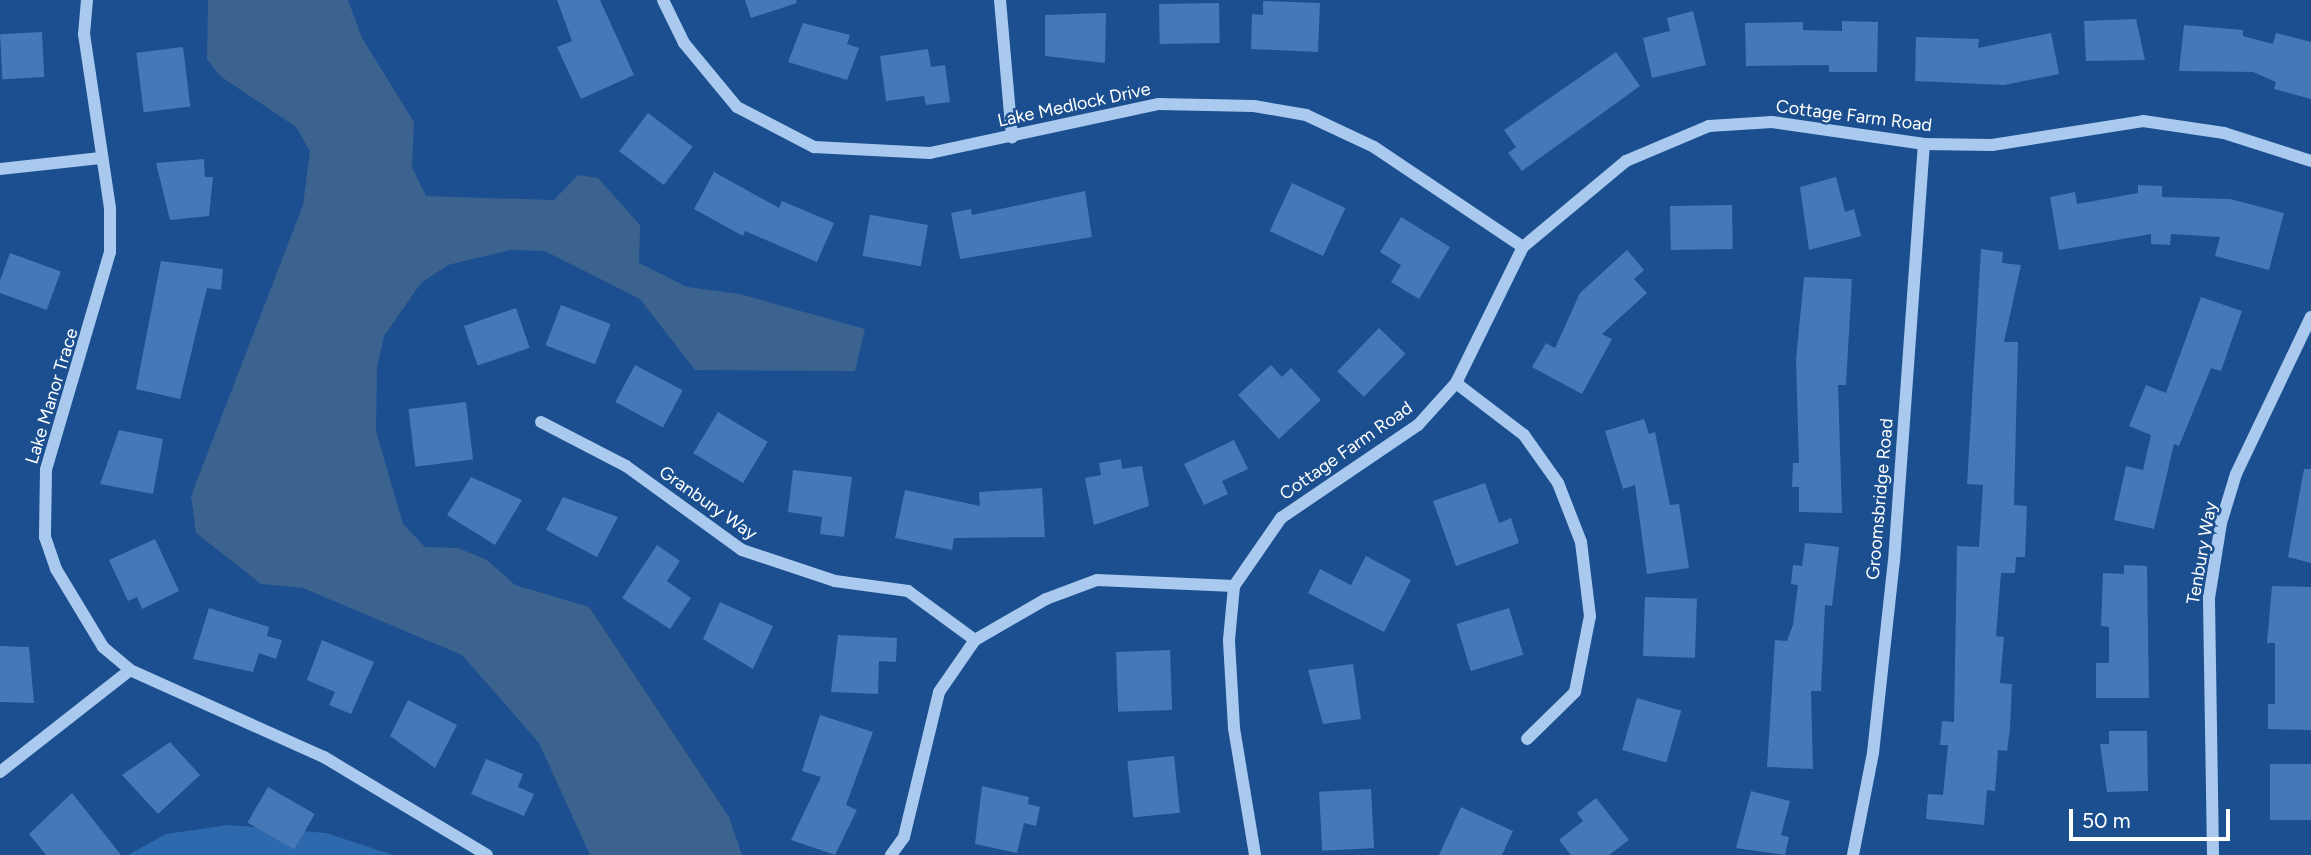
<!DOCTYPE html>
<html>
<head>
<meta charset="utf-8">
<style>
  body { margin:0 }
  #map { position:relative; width:2311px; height:855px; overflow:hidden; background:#1b4f8f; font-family:Figtree,sans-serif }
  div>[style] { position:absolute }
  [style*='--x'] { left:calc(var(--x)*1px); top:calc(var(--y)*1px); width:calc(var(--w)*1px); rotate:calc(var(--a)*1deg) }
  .green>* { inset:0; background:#2e69ad }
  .water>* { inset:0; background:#3c6290 }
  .building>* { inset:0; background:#4478b7; transform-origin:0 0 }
  .minor>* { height:12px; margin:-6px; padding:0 6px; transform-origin:6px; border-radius:6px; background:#a9c9ee }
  span { translate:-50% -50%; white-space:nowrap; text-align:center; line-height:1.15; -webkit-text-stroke:5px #1b4f8f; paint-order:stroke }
  .street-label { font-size:18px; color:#fff }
  .scale { position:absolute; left:2069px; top:809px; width:161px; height:32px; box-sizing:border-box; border:4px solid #fff; border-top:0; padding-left:9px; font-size:21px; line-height:24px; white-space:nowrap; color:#fff; -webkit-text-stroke:5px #1b4f8f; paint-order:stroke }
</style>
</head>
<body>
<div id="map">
  <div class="green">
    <div style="clip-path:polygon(229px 825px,326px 833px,393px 855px,128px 855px,166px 834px)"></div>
  </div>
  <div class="water">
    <div style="clip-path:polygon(208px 0,348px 0,362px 38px,414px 122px,412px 167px,426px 196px,554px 200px,578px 175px,598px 178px,640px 225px,639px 263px,687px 287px,740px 294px,865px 329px,855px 371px,695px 370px,640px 299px,545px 251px,510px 250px,448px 265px,421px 283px,384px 336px,377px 367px,376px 431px,403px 524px,425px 547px,458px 548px,487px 560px,515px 585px,589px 607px,729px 817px,742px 855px,590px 855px,539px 743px,462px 655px,303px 588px,261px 584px,196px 533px,191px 496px,303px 205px,310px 151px,296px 127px,220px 76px,207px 59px)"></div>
  </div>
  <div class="building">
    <div style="clip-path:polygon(557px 0,600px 0,634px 75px,581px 99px,557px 47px,572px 41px)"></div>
    <div style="clip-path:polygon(745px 0,796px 0,797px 3px,751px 18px)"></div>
    <div style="clip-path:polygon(1263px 1px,1320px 3px,1318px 52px,1251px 49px,1252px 14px,1263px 15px)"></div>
    <div style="left:1219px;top:3px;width:40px;height:60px;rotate:89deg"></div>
    <div style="clip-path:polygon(1693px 11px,1706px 65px,1652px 78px,1643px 38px,1670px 31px,1667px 18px)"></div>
    <div style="clip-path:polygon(1106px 13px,1105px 63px,1045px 56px,1045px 15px)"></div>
    <div style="clip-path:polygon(2136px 19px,2145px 60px,2086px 61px,2084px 21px)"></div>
    <div style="clip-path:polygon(1842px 21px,1878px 22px,1877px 72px,1829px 72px,1829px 65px,1746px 66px,1745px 23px,1803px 22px,1803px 30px,1842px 31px)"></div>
    <div style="clip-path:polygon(803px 23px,850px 35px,847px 44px,859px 48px,847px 80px,788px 62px)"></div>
    <div style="clip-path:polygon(2184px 25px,2243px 30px,2243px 36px,2273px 44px,2276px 33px,2311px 42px,2311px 99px,2274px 89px,2276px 82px,2253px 72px,2179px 71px)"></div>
    <div style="left:42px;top:32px;width:45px;height:42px;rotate:87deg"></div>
    <div style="clip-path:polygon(2051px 33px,2059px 74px,2004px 85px,1915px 81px,1916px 37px,1979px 39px,1978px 48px)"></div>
    <div style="left:183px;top:47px;width:60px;height:47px;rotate:83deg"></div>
    <div style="clip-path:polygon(928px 49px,931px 67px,945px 65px,950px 102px,926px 105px,924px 96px,886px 101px,880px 56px)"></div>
    <div style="clip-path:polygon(1616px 52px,1640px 86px,1522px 171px,1508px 153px,1516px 147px,1504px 130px)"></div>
    <div style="left:648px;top:113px;width:56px;height:48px;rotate:37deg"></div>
    <div style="clip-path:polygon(204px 159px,205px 177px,213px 177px,209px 216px,170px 220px,156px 163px)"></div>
    <div style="clip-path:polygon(714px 172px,779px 208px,782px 201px,834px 223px,817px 262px,745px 231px,743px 236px,694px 209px)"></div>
    <div style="clip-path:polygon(1836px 177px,1845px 212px,1854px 209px,1861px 236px,1809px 250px,1800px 187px)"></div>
    <div style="left:1292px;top:183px;width:59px;height:53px;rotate:25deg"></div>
    <div style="clip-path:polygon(2138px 185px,2162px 186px,2162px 197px,2230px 199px,2284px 213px,2269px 270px,2215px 256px,2220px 237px,2171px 234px,2170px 245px,2151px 244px,2151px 234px,2059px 250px,2050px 197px,2075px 192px,2077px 204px,2138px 193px)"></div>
    <div style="clip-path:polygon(1085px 191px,1092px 237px,960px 259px,951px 213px,971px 209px,972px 215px)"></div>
    <div style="left:1732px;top:205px;width:44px;height:62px;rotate:89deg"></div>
    <div style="clip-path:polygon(1401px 217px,1450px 247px,1419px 299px,1391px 282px,1401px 265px,1380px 252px)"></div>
    <div style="left:928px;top:225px;width:42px;height:59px;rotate:100deg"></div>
    <div style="clip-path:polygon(1981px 249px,2003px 252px,2002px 263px,2021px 265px,2004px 342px,2018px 342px,2014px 505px,2027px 506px,2025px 557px,2016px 557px,2015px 573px,2001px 573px,1996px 636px,2004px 637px,2000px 683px,2012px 684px,2010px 729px,2007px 751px,1998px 750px,1995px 791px,1987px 790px,1984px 825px,1926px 819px,1928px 794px,1943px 795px,1948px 745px,1940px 745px,1942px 721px,1954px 722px,1957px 546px,1979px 547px,1983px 485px,1967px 484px)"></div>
    <div style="clip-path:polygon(1627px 250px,1644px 270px,1634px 279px,1647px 293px,1602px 334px,1612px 339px,1582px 394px,1532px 367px,1546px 343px,1555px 348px,1580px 293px)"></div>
    <div style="left:10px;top:253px;width:54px;height:41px;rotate:20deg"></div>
    <div style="clip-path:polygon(161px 261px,223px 269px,221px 290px,207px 288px,180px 399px,136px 389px)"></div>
    <div style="clip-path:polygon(1804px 277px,1852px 279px,1846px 385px,1838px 385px,1842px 513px,1799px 512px,1799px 487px,1792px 487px,1793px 463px,1799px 463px,1796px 359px)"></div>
    <div style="clip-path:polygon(2201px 297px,2242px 311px,2221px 371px,2211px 368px,2179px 446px,2174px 444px,2154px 529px,2114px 520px,2126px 466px,2143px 470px,2151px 435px,2129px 426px,2146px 385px,2166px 393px)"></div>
    <div style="left:561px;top:305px;width:53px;height:43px;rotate:21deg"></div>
    <div style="left:516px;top:308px;width:42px;height:55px;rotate:71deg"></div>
    <div style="left:1379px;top:328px;width:37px;height:60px;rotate:44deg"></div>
    <div style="left:635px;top:365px;width:54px;height:42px;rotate:28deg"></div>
    <div style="clip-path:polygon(1271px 365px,1282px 377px,1291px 368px,1321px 400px,1279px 439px,1238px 395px)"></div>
    <div style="left:466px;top:402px;width:58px;height:58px;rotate:83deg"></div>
    <div style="left:718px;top:412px;width:58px;height:48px;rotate:31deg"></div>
    <div style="clip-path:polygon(1644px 419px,1649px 434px,1655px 432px,1670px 505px,1679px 504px,1689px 568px,1647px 574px,1635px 485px,1623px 489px,1605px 431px)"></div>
    <div style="clip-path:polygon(119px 430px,163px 439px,153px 494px,100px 484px)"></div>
    <div style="clip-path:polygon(1234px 440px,1248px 469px,1222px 481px,1228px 494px,1204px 505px,1184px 464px)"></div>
    <div style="clip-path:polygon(1121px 459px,1122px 469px,1142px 466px,1149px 506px,1094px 525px,1085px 478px,1101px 475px,1099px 463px)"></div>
    <div style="clip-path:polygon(2304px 469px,2311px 469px,2311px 563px,2288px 557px)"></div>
    <div style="clip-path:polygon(793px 470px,852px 477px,844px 537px,820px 534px,822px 517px,788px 512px)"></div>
    <div style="clip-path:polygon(471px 477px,522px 500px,495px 545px,447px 515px)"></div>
    <div style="clip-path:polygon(1485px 483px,1499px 523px,1511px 518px,1519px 543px,1456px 566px,1433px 501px)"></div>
    <div style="clip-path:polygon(1042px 488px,1045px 537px,954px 538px,952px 550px,895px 538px,905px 490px,980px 506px,979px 492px)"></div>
    <div style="clip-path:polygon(563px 497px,618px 517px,597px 557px,546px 530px)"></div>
    <div style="clip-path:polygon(155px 539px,179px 591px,142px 609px,137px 597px,128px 601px,109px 560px)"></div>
    <div style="clip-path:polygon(1805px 543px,1839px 547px,1832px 606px,1825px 605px,1821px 691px,1811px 691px,1813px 769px,1767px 767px,1775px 640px,1787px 641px,1793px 625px,1798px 585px,1791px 584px,1793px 565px,1802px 566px)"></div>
    <div style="clip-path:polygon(657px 545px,680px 561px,667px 581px,691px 598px,670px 629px,622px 598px)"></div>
    <div style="clip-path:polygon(1366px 556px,1411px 580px,1384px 632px,1308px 593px,1320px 569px,1351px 585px)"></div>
    <div style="clip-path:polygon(2124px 565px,2147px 566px,2149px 698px,2096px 698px,2096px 663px,2109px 663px,2109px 627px,2101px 626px,2103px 573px,2124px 574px)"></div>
    <div style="clip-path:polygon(2272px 586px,2311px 587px,2311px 730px,2268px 729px,2268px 704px,2275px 704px,2275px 643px,2267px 643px)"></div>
    <div style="left:1645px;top:597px;width:52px;height:59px;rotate:2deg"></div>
    <div style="clip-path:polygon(720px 602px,773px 626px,753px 669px,703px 639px)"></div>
    <div style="clip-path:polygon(209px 608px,269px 627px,267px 636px,282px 640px,276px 659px,259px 653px,253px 672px,193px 659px)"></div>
    <div style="left:1509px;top:608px;width:49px;height:55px;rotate:73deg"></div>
    <div style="clip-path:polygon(838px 635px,897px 638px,896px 662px,879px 661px,878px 694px,831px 692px)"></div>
    <div style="clip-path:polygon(322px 640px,374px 662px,351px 714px,329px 705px,335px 692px,307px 680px)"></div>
    <div style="clip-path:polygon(0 646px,29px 647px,34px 703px,0 702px)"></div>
    <div style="left:1170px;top:650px;width:60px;height:54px;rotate:88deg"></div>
    <div style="clip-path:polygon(1353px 664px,1361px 719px,1323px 724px,1308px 670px)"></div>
    <div style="left:1637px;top:698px;width:46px;height:54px;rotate:16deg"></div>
    <div style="clip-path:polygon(408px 700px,457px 725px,435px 768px,390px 736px)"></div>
    <div style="clip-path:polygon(820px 715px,873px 732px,846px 805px,857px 810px,835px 855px,791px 840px,821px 777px,802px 771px)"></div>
    <div style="clip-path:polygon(2109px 731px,2147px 731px,2148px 791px,2107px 792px,2100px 744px,2109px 744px)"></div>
    <div style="clip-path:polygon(170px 742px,200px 775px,158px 814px,122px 775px)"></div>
    <div style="left:1174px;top:756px;width:57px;height:47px;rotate:84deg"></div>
    <div style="clip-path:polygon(486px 759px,523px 774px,518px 787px,534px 794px,524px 816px,471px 794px)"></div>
    <div style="left:2270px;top:764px;width:41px;height:56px"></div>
    <div style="clip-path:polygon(982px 786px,1029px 797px,1028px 804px,1040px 807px,1036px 826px,1024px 823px,1017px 853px,975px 844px)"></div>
    <div style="left:268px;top:787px;width:54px;height:41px;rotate:30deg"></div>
    <div style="left:1371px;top:789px;width:59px;height:52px;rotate:87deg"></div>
    <div style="clip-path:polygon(1751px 791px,1790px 801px,1781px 835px,1789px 837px,1785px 855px,1736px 848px)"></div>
    <div style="clip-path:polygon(72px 793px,121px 855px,46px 855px,29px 834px)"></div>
    <div style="clip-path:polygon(1596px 798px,1629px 840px,1609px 855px,1571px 855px,1559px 840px,1583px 821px,1577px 813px)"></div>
    <div style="clip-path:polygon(1461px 807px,1513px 831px,1502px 855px,1439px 855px)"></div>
  </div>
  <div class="minor">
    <div style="--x:87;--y:0;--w:34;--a:95"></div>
    <div style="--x:84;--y:34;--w:177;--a:81.5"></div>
    <div style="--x:110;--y:209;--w:43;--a:90"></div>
    <div style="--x:110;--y:252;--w:227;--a:106.4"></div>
    <div style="--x:46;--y:470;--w:67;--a:90.9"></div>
    <div style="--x:45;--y:537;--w:34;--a:71"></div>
    <div style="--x:56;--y:569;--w:91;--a:58.9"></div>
    <div style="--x:103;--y:647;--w:35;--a:40"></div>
    <div style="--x:130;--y:670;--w:213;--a:24.2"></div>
    <div style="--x:324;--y:757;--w:190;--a:31"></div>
    <div style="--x:663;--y:0;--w:48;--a:64"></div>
    <div style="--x:684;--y:43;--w:83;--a:50.4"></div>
    <div style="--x:737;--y:107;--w:87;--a:27.5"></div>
    <div style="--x:814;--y:147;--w:116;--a:3"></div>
    <div style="--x:930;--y:153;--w:234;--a:-12.1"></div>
    <div style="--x:1159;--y:104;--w:95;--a:1.2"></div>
    <div style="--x:1254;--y:106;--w:53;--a:9.8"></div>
    <div style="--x:1306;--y:115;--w:75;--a:25.2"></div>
    <div style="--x:1374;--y:147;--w:179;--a:33.9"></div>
    <div style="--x:1000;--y:0;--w:138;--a:85"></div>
    <div style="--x:0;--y:169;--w:101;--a:-6.3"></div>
    <div style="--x:1456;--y:383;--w:86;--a:37.4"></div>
    <div style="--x:1524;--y:435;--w:59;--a:54.7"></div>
    <div style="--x:1558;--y:483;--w:63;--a:68.7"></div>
    <div style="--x:1581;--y:542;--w:75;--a:83.1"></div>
    <div style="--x:1590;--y:616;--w:77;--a:101.2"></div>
    <div style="--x:1575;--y:692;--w:67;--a:135.6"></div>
    <div style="--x:541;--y:422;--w:96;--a:27.4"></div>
    <div style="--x:626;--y:466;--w:143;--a:35.9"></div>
    <div style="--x:742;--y:550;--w:98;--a:18.4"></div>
    <div style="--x:835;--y:581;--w:74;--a:7.8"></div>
    <div style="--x:908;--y:591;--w:83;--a:36.2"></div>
    <div style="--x:0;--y:772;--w:165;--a:-38.1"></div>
    <div style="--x:891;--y:855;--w:22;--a:-54"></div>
    <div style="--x:904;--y:837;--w:149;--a:-76.4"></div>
    <div style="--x:939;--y:692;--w:63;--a:-55.3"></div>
    <div style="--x:975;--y:640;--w:82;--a:-30"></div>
    <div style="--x:1046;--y:599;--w:54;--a:-20.4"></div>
    <div style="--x:1097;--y:580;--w:137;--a:2.5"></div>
    <div style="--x:1255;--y:855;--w:129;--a:-99.4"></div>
    <div style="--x:1234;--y:728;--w:88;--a:-93.3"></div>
    <div style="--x:1229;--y:640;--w:54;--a:-84.7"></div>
    <div style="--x:1234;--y:586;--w:83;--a:-55.3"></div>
    <div style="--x:1281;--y:518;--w:166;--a:-34.2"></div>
    <div style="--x:1418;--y:425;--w:57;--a:-47.9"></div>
    <div style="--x:1456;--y:383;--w:152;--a:-63.8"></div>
    <div style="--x:1523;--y:247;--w:134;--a:-39.9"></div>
    <div style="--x:1626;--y:161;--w:90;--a:-22.9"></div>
    <div style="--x:1709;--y:126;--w:63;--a:-3.6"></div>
    <div style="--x:1772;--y:122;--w:154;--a:8.2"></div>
    <div style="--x:1924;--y:144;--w:68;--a:0.8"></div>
    <div style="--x:1992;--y:145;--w:153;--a:-9"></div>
    <div style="--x:2143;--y:121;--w:82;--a:8.4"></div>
    <div style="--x:2224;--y:133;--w:91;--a:17.8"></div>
    <div style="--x:1853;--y:855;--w:104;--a:-78.9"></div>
    <div style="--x:1873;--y:753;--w:193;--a:-83.8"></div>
    <div style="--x:1894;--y:561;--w:418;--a:-85.9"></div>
    <div style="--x:2213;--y:855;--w:257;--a:-90.9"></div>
    <div style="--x:2209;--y:598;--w:76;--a:-80.9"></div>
    <div style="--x:2221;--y:523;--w:51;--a:-73"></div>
    <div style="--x:2236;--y:474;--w:174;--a:-64.5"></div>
  </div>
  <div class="street-label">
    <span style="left:1074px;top:105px;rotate:-12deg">Lake Medlock Drive</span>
    <span style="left:1854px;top:116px;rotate:7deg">Cottage Farm Road</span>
    <span style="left:52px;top:396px;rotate:-73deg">Lake Manor Trace</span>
    <span style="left:1346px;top:451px;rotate:-35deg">Cottage Farm Road</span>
    <span style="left:1880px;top:499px;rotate:-85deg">Groomsbridge Road</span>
    <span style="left:708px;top:503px;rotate:35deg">Granbury Way</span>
    <span style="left:2202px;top:553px;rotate:-80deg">Tenbury Way</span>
  </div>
  <div class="scale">50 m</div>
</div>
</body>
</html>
